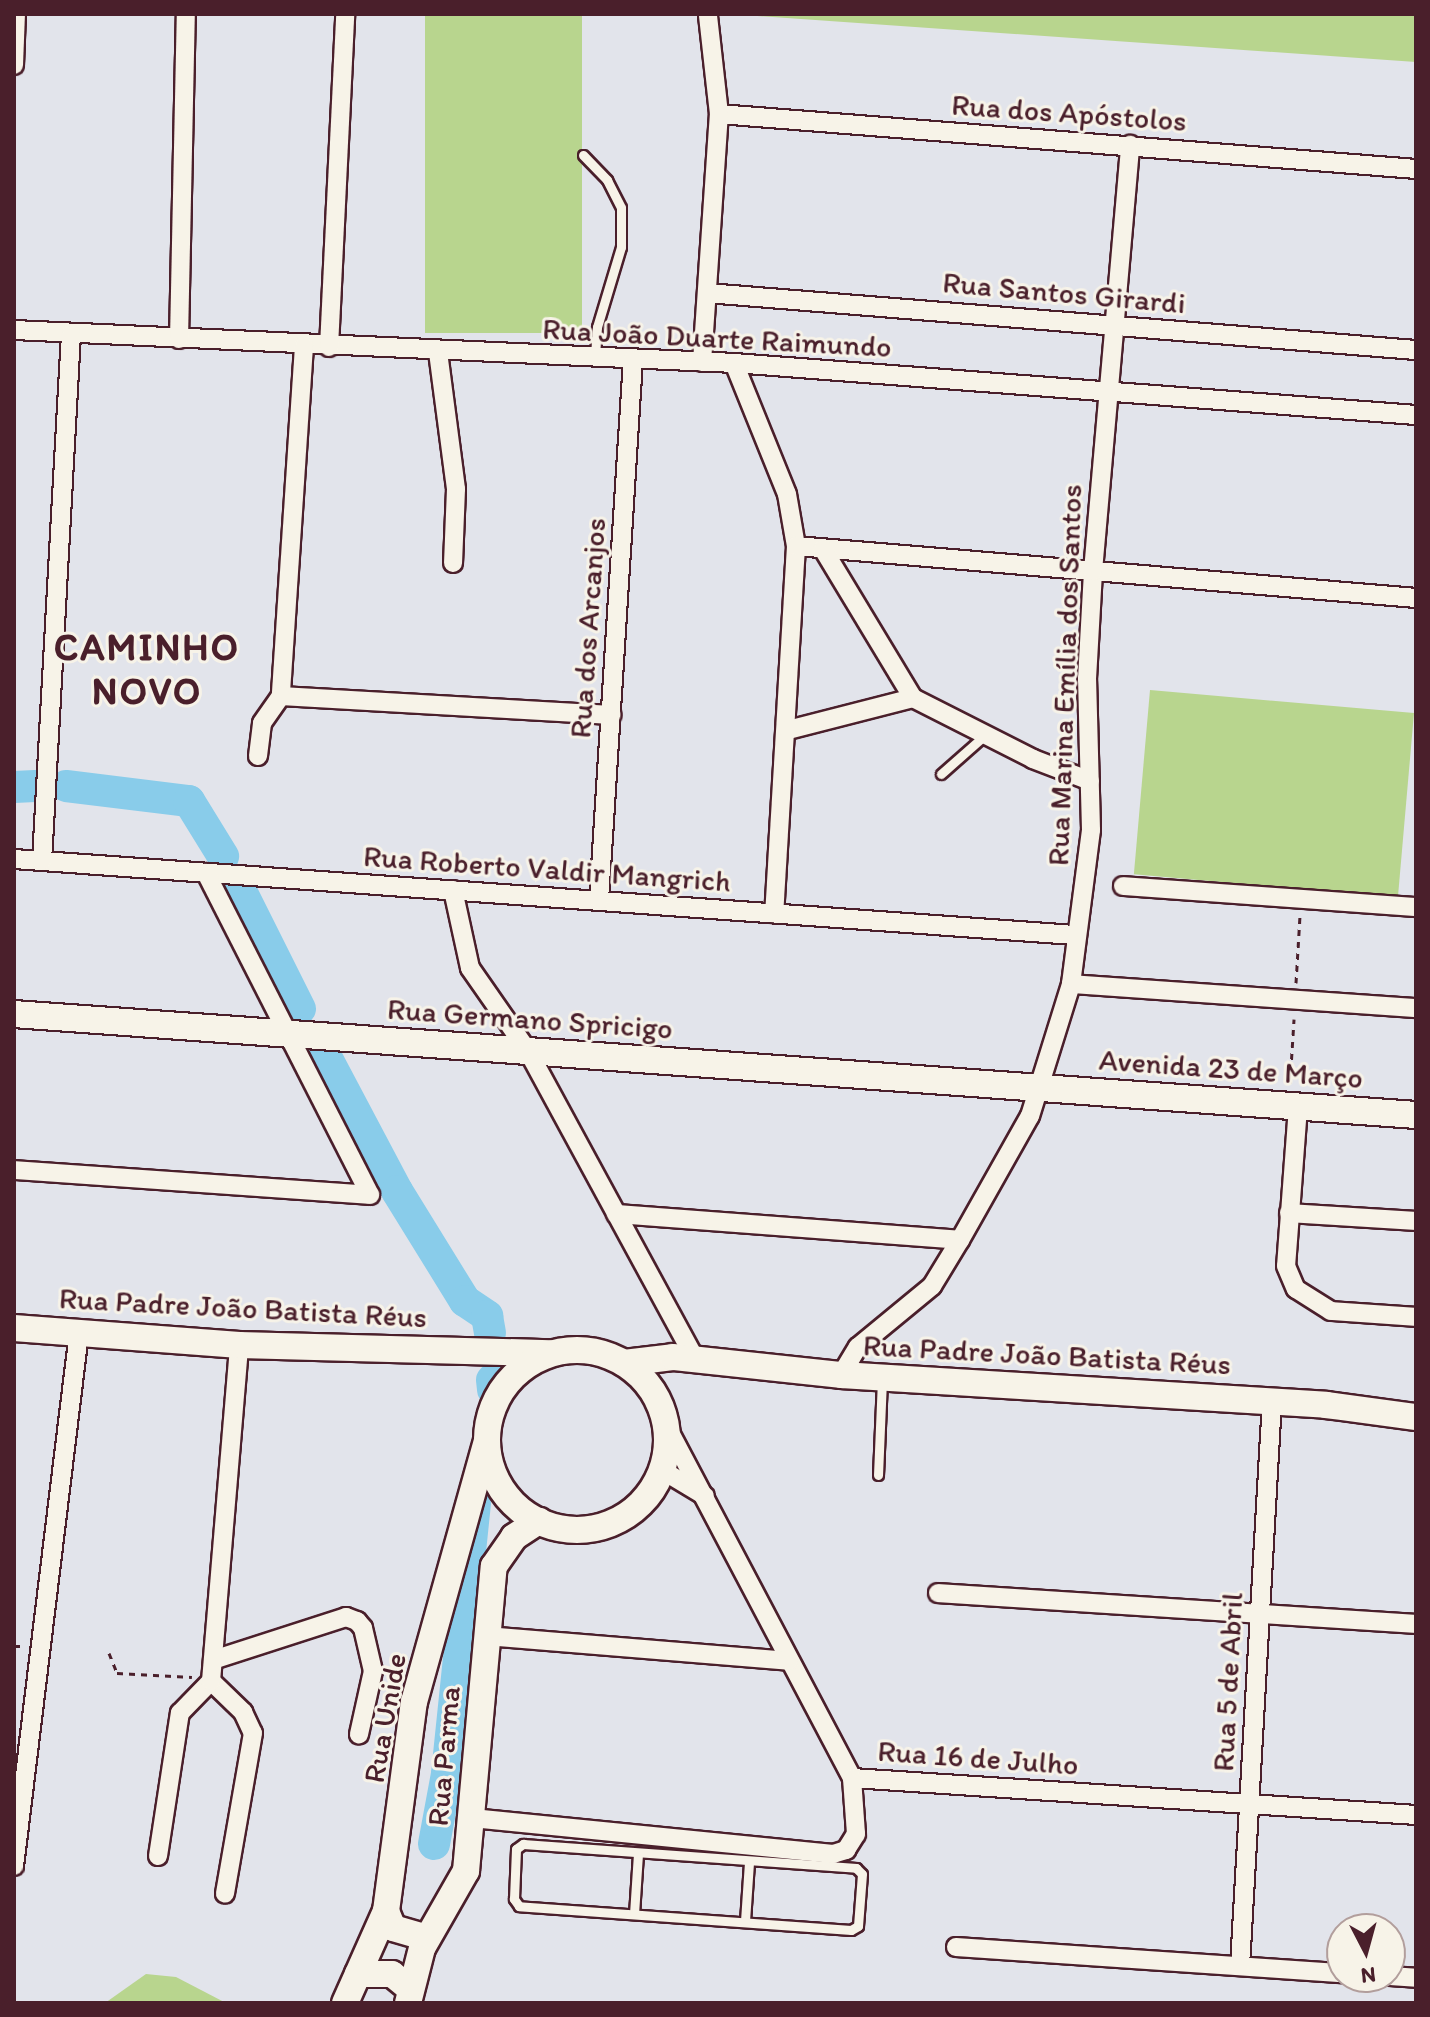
<!DOCTYPE html>
<html>
<head>
<meta charset="utf-8">
<style>
  body { margin:0 }
  #map { position:relative; width:1430px; height:2017px; overflow:hidden; background:#e2e4eb; font-family:Itim,sans-serif }
  div>[style] { position:absolute }
  [style*='--x'] { left:calc(var(--x)*1px); top:calc(var(--y)*1px); width:calc(var(--w)*1px); rotate:calc(var(--a)*1deg) }
  .green>* { inset:0; background:#b8d58e; transform-origin:0 0 }
  .river>* { height:32px; margin:-16px; padding:0 16px; transform-origin:16px; border-radius:16px; background:#89ccea }
  .path>* { height:3px; margin-top:-1.5px; transform-origin:0; background:repeating-linear-gradient(90deg,#4a1f2b 0 6px,transparent 0 12px) }
  .roads { filter:drop-shadow(2px 0 #4a1f2b) drop-shadow(-2px 0 #4a1f2b) drop-shadow(0 2px #4a1f2b) drop-shadow(0 -2px #4a1f2b) }
  .lane>* { height:9px; margin:-4.5px; padding:0 4.5px; transform-origin:4.5px; border-radius:4.5px; background:#f7f3e8 }
  .street>* { height:18px; margin:-9px; padding:0 9px; transform-origin:9px; border-radius:9px; background:#f7f3e8 }
  .secondary>* { height:26px; margin:-13px; padding:0 13px; transform-origin:13px; border-radius:13px; background:#f7f3e8 }
  .secondary>.ring { margin:-13px; padding:0; box-sizing:content-box; background:none; border:26px solid #f7f3e8; border-radius:50% }
  span { translate:-50% -50%; white-space:nowrap; text-align:center; line-height:1.15; -webkit-text-stroke:6px #f7f3e8; paint-order:stroke }
  .street-label { font-size:30px; color:#4a1f2b }
  .district-label { font-size:38px; color:#4a1f2b; font-weight:700; letter-spacing:2px }
  .frame { position:absolute; inset:0; border:16px solid #4a1f2b; pointer-events:none }
  .north { position:absolute; left:1326px; top:1913px; width:80px; height:80px; box-sizing:border-box; background:#f7f3e8; border:2px solid #b29e9c; border-radius:50%; rotate:174deg; font-size:22px; font-weight:700; line-height:32px; text-align:center; color:#4a1f2b }
  .north::after { content:''; display:block; margin:auto; width:28px; height:36px; background:#4a1f2b; clip-path:polygon(50% 0,100% 100%,50% 72%,0 100%) }
</style>
</head>
<body>
<div id="map">
  <div class="green">
    <div style="left:425px;top:14px;width:157px;height:319px"></div>
    <div style="clip-path:polygon(730px 14px,1416px 14px,1416px 62px)"></div>
    <div style="left:1150px;top:690px;width:265px;height:185px;rotate:5deg"></div>
    <div style="clip-path:polygon(146px 1974px,176px 1977px,226px 2003px,105px 2003px)"></div>
  </div>
  <div class="river">
    <div style="--x:66;--y:786;--w:124;--a:7"></div>
    <div style="--x:189;--y:801;--w:65;--a:58.3"></div>
    <div style="--x:14;--y:787;--w:21;--a:-3"></div>
    <div style="--x:240;--y:889;--w:134;--a:63.4"></div>
    <div style="--x:324;--y:1053;--w:156;--a:62.1"></div>
    <div style="--x:397;--y:1191;--w:129;--a:58.3"></div>
    <div style="--x:465;--y:1301;--w:27;--a:34"></div>
    <div style="--x:487;--y:1316;--w:17;--a:80"></div>
    <div style="--x:492;--y:1380;--w:10;--a:84"></div>
    <div style="--x:434;--y:1844;--w:71;--a:-79.5"></div>
    <div style="--x:447;--y:1774;--w:272;--a:-84.1"></div>
  </div>
  <div class="path">
    <div style="--x:1296;--y:983;--w:68;--a:-86.6"></div>
    <div style="--x:1290;--y:1083;--w:64;--a:-86.4"></div>
    <div style="--x:14;--y:1646;--w:11;--a:0"></div>
    <div style="--x:109;--y:1653;--w:22;--a:68"></div>
    <div style="--x:117;--y:1673;--w:75;--a:3.1"></div>
  </div>
  <div class="roads">
    <div class="lane">
      <div style="--x:583;--y:155;--w:35;--a:46"></div>
      <div style="--x:607;--y:180;--w:31;--a:63"></div>
      <div style="--x:621;--y:208;--w:39;--a:90"></div>
      <div style="--x:621;--y:247;--w:84;--a:106.7"></div>
      <div style="--x:597;--y:327;--w:31;--a:94"></div>
      <div style="--x:941;--y:774;--w:57;--a:-41.5"></div>
      <div style="--x:878;--y:1475;--w:94;--a:-87.6"></div>
      <div style="--x:523;--y:1844;--w:334;--a:4.1"></div>
      <div style="--x:856;--y:1868;--w:8;--a:45"></div>
      <div style="--x:862;--y:1874;--w:52;--a:94.4"></div>
      <div style="--x:858;--y:1926;--w:8;--a:150"></div>
      <div style="--x:851;--y:1930;--w:333;--a:-175.9"></div>
      <div style="--x:519;--y:1906;--w:9;--a:-126"></div>
      <div style="--x:514;--y:1899;--w:50;--a:-87.7"></div>
      <div style="--x:516;--y:1849;--w:9;--a:-36"></div>
      <div style="--x:634;--y:1914;--w:60;--a:-86.2"></div>
      <div style="--x:745;--y:1921;--w:58;--a:-86.1"></div>
    </div>
    <div class="street">
      <div style="--x:14;--y:65;--w:51;--a:-87.8"></div>
      <div style="--x:719;--y:114;--w:699;--a:4.51"></div>
      <div style="--x:707;--y:293;--w:711;--a:4.6"></div>
      <div style="--x:14;--y:330;--w:721;--a:2.62"></div>
      <div style="--x:734;--y:363;--w:684;--a:4.36"></div>
      <div style="--x:179;--y:339;--w:325;--a:-88.8"></div>
      <div style="--x:304;--y:346;--w:351;--a:93.8"></div>
      <div style="--x:281;--y:696;--w:331;--a:3.3"></div>
      <div style="--x:329;--y:347;--w:333;--a:-87.2"></div>
      <div style="--x:438;--y:352;--w:138;--a:82.5"></div>
      <div style="--x:456;--y:489;--w:74;--a:92.3"></div>
      <div style="--x:702;--y:362;--w:249;--a:-86.1"></div>
      <div style="--x:719;--y:114;--w:99;--a:-96.4"></div>
      <div style="--x:734;--y:363;--w:141;--a:68"></div>
      <div style="--x:787;--y:494;--w:53;--a:80.2"></div>
      <div style="--x:796;--y:546;--w:368;--a:93.4"></div>
      <div style="--x:796;--y:546;--w:622;--a:4.79"></div>
      <div style="--x:823;--y:549;--w:174;--a:58.9"></div>
      <div style="--x:913;--y:698;--w:135;--a:26.9"></div>
      <div style="--x:1033;--y:759;--w:61;--a:21.1"></div>
      <div style="--x:788;--y:730;--w:129;--a:-14.4"></div>
      <div style="--x:258;--y:756;--w:33;--a:-83"></div>
      <div style="--x:262;--y:723;--w:33;--a:-55"></div>
      <div style="--x:14;--y:859;--w:1064;--a:4.1"></div>
      <div style="--x:42;--y:861;--w:528;--a:-86.85"></div>
      <div style="--x:206;--y:873;--w:361;--a:63"></div>
      <div style="--x:1123;--y:886;--w:294;--a:4.1"></div>
      <div style="--x:453;--y:890;--w:80;--a:77.7"></div>
      <div style="--x:470;--y:968;--w:101;--a:55.1"></div>
      <div style="--x:528;--y:1051;--w:350;--a:61.5"></div>
      <div style="--x:599;--y:900;--w:541;--a:-86.4"></div>
      <div style="--x:1071;--y:984;--w:346;--a:4"></div>
      <div style="--x:1298;--y:1107;--w:159;--a:94.3"></div>
      <div style="--x:1286;--y:1266;--w:25;--a:67"></div>
      <div style="--x:1296;--y:1289;--w:41;--a:32.2"></div>
      <div style="--x:1331;--y:1311;--w:85;--a:4"></div>
      <div style="--x:14;--y:1170;--w:357;--a:4"></div>
      <div style="--x:1289;--y:1213;--w:127;--a:3.6"></div>
      <div style="--x:616;--y:1214;--w:345;--a:4.3"></div>
      <div style="--x:841;--y:1375;--w:33;--a:-59"></div>
      <div style="--x:858;--y:1347;--w:96;--a:-39.5"></div>
      <div style="--x:932;--y:1286;--w:54;--a:-58.7"></div>
      <div style="--x:960;--y:1240;--w:142;--a:-60.6"></div>
      <div style="--x:1030;--y:1116;--w:138;--a:-72.7"></div>
      <div style="--x:1071;--y:984;--w:155;--a:-82.6"></div>
      <div style="--x:1091;--y:830;--w:151;--a:-91.5"></div>
      <div style="--x:1087;--y:679;--w:108;--a:-86.8"></div>
      <div style="--x:1093;--y:571;--w:428;--a:-85"></div>
      <div style="--x:666;--y:1425;--w:399;--a:62.2"></div>
      <div style="--x:852;--y:1778;--w:565;--a:3.75"></div>
      <div style="--x:662;--y:1470;--w:50;--a:31.2"></div>
      <div style="--x:938;--y:1593;--w:479;--a:3.7"></div>
      <div style="--x:486;--y:1636;--w:304;--a:4.7"></div>
      <div style="--x:213;--y:1660;--w:140;--a:-17.9"></div>
      <div style="--x:346;--y:1617;--w:12;--a:20"></div>
      <div style="--x:357;--y:1621;--w:9;--a:49"></div>
      <div style="--x:363;--y:1628;--w:44;--a:76.9"></div>
      <div style="--x:373;--y:1671;--w:65;--a:102.5"></div>
      <div style="--x:211;--y:1681;--w:45;--a:44.1"></div>
      <div style="--x:243;--y:1712;--w:23;--a:65"></div>
      <div style="--x:253;--y:1733;--w:163;--a:99.9"></div>
      <div style="--x:472;--y:1818;--w:363;--a:5.7"></div>
      <div style="--x:833;--y:1854;--w:14;--a:-17"></div>
      <div style="--x:846;--y:1850;--w:19;--a:-58"></div>
      <div style="--x:856;--y:1834;--w:56;--a:-94.1"></div>
      <div style="--x:158;--y:1856;--w:145;--a:-81.3"></div>
      <div style="--x:180;--y:1713;--w:45;--a:-45.9"></div>
      <div style="--x:211;--y:1681;--w:337;--a:-85.2"></div>
      <div style="--x:14;--y:1866;--w:537;--a:-83.05"></div>
      <div style="--x:956;--y:1947;--w:387;--a:3.9"></div>
      <div style="--x:1240;--y:1966;--w:566;--a:-86.76"></div>
      <div style="--x:1390;--y:1976;--w:26;--a:4"></div>
    </div>
    <div class="secondary">
      <div style="--x:14;--y:1014;--w:1406;--a:4.12"></div>
      <div style="--x:14;--y:1328;--w:226;--a:4.3"></div>
      <div style="--x:239;--y:1345;--w:311;--a:1.5"></div>
      <div class="ring" style="left:487px;top:1350px;width:154px;height:154px"></div>
      <div style="--x:624;--y:1363;--w:49;--a:-7"></div>
      <div style="--x:673;--y:1357;--w:169;--a:6.1"></div>
      <div style="--x:841;--y:1375;--w:486;--a:3.5"></div>
      <div style="--x:1326;--y:1405;--w:91;--a:7.6"></div>
      <div style="--x:386;--y:1911;--w:18;--a:68"></div>
      <div style="--x:393;--y:1928;--w:35;--a:16"></div>
      <div style="--x:358;--y:1974;--w:34;--a:0"></div>
      <div style="--x:392;--y:1974;--w:22;--a:39"></div>
      <div style="--x:345;--y:2003;--w:101;--a:-66"></div>
      <div style="--x:386;--y:1911;--w:211;--a:-82.4"></div>
      <div style="--x:414;--y:1702;--w:271;--a:-74.4"></div>
      <div style="--x:408;--y:2003;--w:57;--a:-75.7"></div>
      <div style="--x:422;--y:1948;--w:89;--a:-60.3"></div>
      <div style="--x:466;--y:1871;--w:306;--a:-84.8"></div>
      <div style="--x:494;--y:1566;--w:35;--a:-55"></div>
      <div style="--x:514;--y:1537;--w:30;--a:-33"></div>
    </div>
  </div>
  <div class="street-label">
    <span style="left:1069px;top:113px;rotate:4deg">Rua dos Apóstolos</span>
    <span style="left:1064px;top:293px;rotate:5deg">Rua Santos Girardi</span>
    <span style="left:717px;top:338px;rotate:3deg">Rua João Duarte Raimundo</span>
    <span style="left:588px;top:628px;rotate:-86deg">Rua dos Arcanjos</span>
    <span style="left:1065px;top:675px;rotate:-88deg">Rua Marina Emília dos Santos</span>
    <span style="left:547px;top:869px;rotate:4deg">Rua Roberto Valdir Mangrich</span>
    <span style="left:530px;top:1019px;rotate:4deg">Rua Germano Spricigo</span>
    <span style="left:1231px;top:1069px;rotate:4deg">Avenida 23 de Março</span>
    <span style="left:243px;top:1308px;rotate:3deg">Rua Padre João Batista Réus</span>
    <span style="left:1047px;top:1355px;rotate:3deg">Rua Padre João Batista Réus</span>
    <span style="left:1228px;top:1682px;rotate:-87deg">Rua 5 de Abril</span>
    <span style="left:385px;top:1718px;rotate:-80deg">Rua Unide</span>
    <span style="left:444px;top:1756px;rotate:-85deg">Rua Parma</span>
    <span style="left:978px;top:1758px;rotate:4deg">Rua 16 de Julho</span>
  </div>
  <div class="district-label">
    <span style="left:147px;top:670px">CAMINHO<br>NOVO</span>
  </div>
  <div class="frame"></div>
  <div class="north">N</div>
</div>
</body>
</html>
